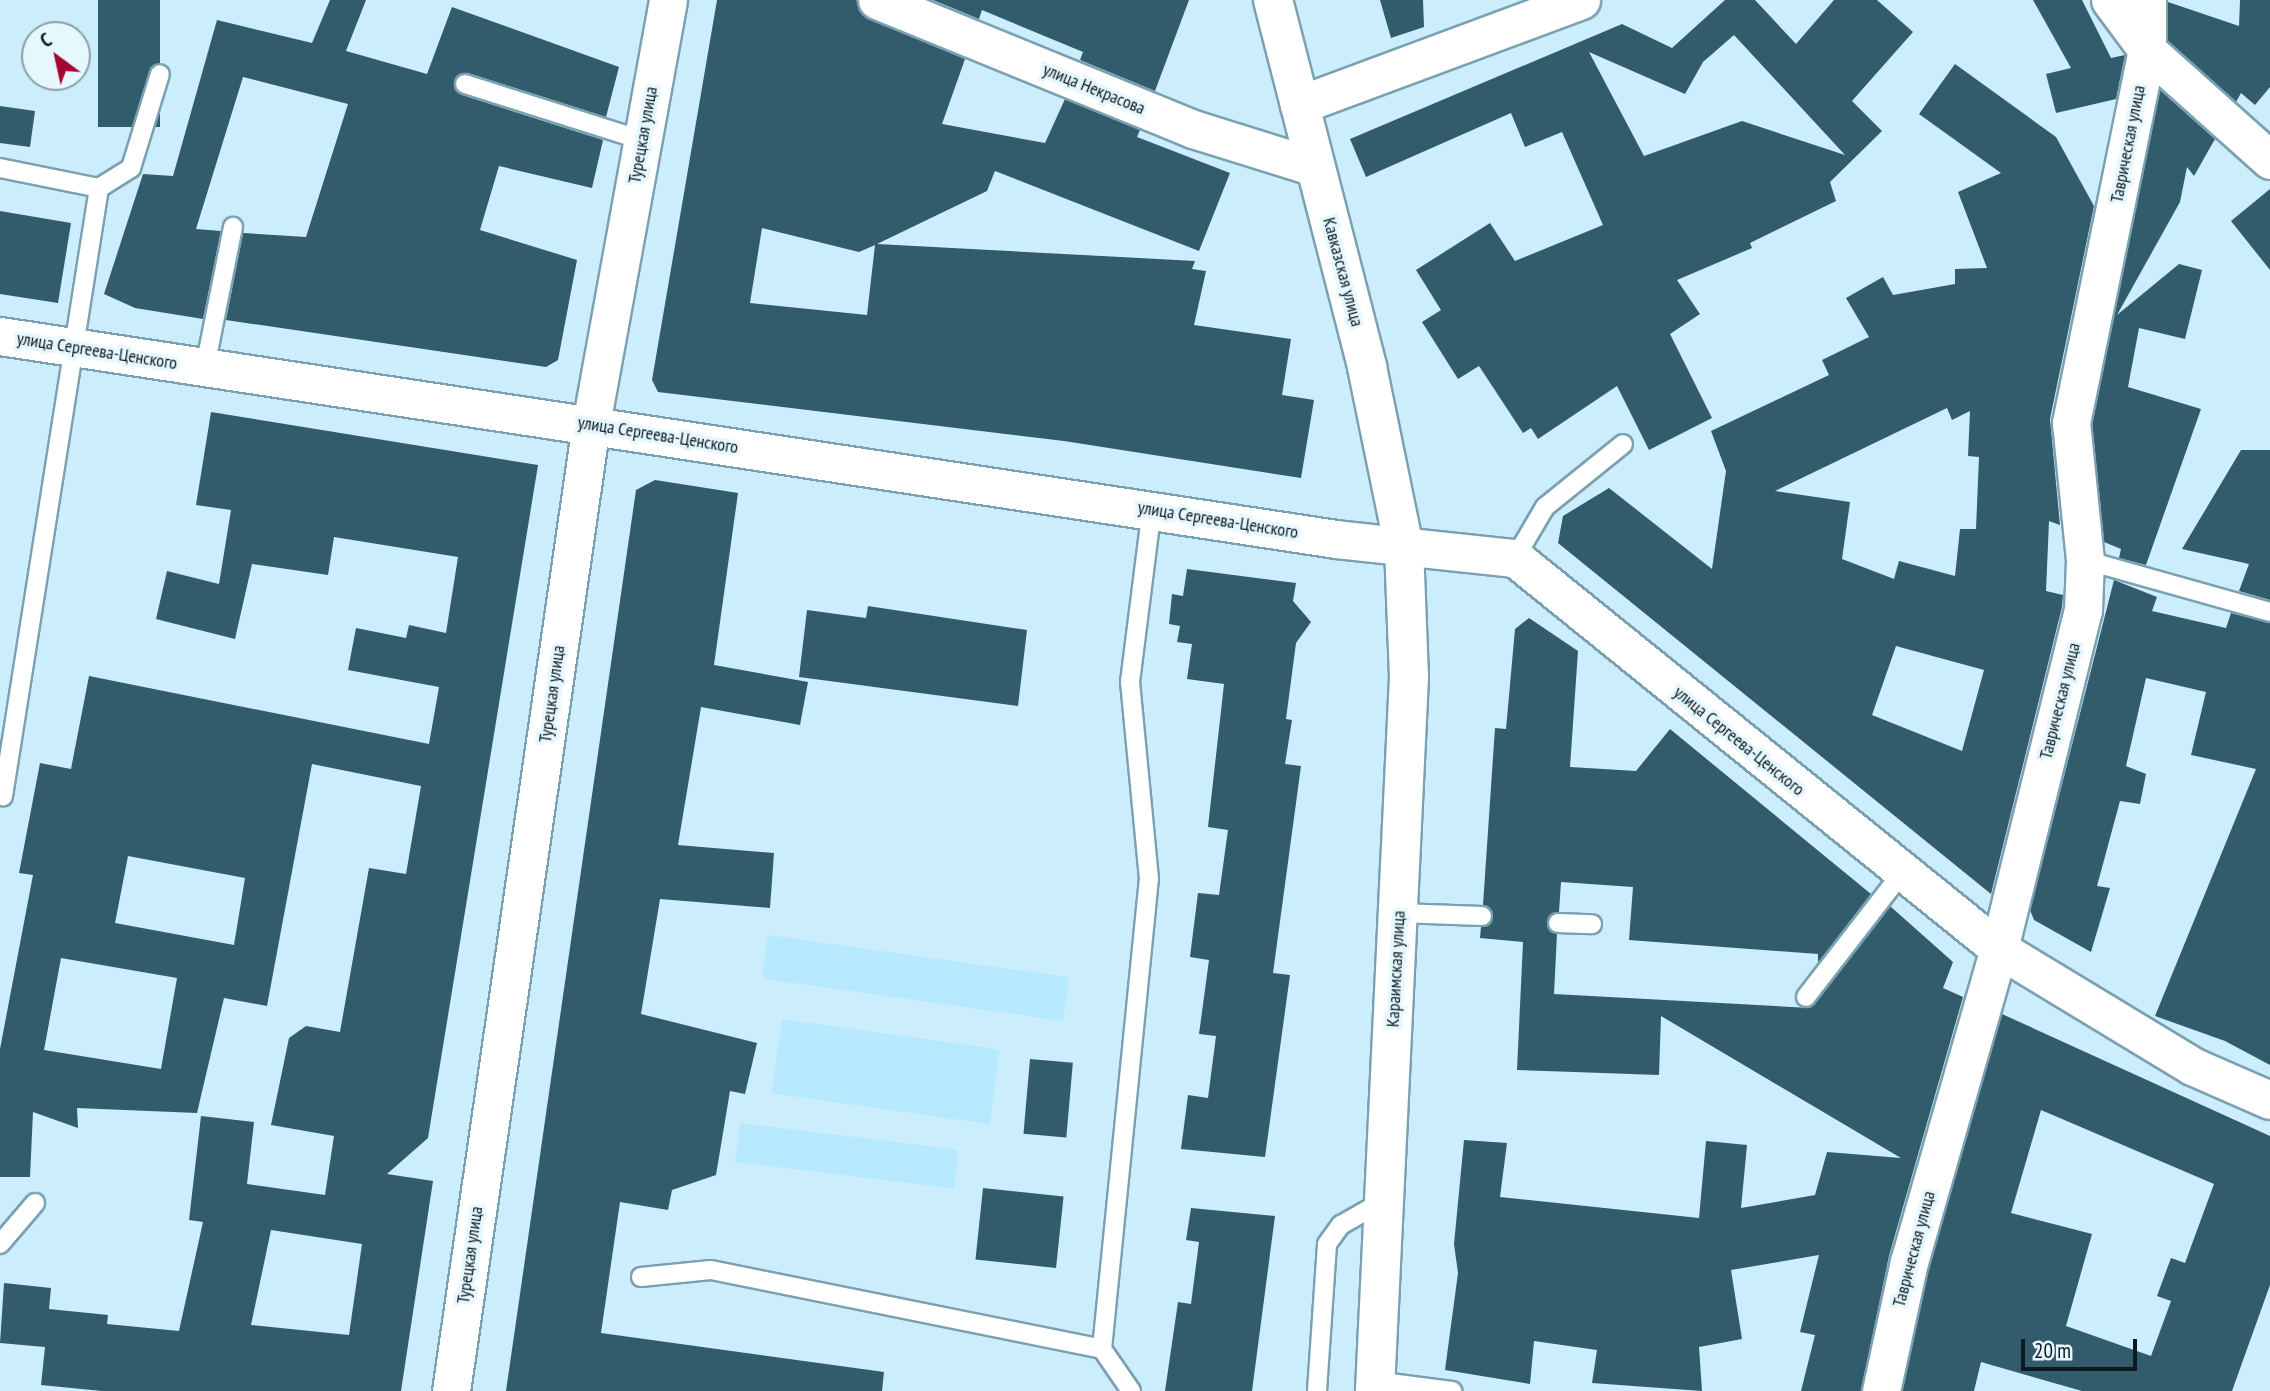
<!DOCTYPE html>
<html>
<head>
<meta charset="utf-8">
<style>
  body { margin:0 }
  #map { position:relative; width:2270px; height:1391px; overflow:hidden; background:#ccedfb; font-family:"PT Sans Narrow",sans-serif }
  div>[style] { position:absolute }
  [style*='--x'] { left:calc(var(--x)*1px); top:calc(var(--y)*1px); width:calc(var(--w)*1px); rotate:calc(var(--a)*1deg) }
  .built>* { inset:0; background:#b6e8fe; transform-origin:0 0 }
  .building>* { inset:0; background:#325b6c; transform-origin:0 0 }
  .roads { filter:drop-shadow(2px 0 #7aa1b2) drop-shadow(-2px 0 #7aa1b2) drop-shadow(0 2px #7aa1b2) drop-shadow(0 -2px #7aa1b2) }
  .lane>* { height:18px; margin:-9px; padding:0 9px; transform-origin:9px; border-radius:9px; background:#fff }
  .street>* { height:37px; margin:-18.5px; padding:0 18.5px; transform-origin:18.5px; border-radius:18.5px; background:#fff }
  .secondary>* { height:38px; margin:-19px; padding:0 19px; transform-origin:19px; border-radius:19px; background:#fff }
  span { translate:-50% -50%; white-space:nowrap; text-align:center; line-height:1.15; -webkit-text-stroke:7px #e7f7fe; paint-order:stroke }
  .street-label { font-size:18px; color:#0c1b22 }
  .north { position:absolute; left:21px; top:21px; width:70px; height:70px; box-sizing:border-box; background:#e7f7fe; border:2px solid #8f9fa6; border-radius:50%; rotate:327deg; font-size:19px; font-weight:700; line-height:28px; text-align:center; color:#0c1b22 }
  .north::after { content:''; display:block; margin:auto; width:24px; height:32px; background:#a40632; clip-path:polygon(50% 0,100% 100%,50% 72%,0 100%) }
  .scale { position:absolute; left:2021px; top:1339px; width:116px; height:32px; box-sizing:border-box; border:4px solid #0c1b22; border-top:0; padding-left:9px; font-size:21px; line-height:24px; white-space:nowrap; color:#0c1b22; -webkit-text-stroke:5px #e7f7fe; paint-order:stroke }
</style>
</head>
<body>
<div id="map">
  <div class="built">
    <div style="left:768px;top:935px;width:304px;height:44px;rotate:8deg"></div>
    <div style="left:782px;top:1019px;width:220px;height:75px;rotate:8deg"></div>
    <div style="left:740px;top:1123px;width:220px;height:39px;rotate:7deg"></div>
  </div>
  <div class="building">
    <div style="left:98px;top:0;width:62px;height:127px"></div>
    <div style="clip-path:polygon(330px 0,366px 0,346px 51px,427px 74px,452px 7px,619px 67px,606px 117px,468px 73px,454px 81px,462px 95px,603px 140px,592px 188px,499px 166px,480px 230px,577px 260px,558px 360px,546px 367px,226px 320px,243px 233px,306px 237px,348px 104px,243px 77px,196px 229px,221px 231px,203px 319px,135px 308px,104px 294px,143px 174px,173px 176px,217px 20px,312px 43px)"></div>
    <div style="clip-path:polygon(evenodd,717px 0,856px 0,869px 19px,965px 59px,942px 124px,1045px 143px,1065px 99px,1140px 130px,1137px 137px,1230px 173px,1199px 251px,995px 171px,987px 191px,877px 244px,1195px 261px,1192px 269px,1206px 271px,1194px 325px,1291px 339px,1282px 395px,1314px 400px,1301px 478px,1064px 441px,658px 392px,652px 380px,717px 0,762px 228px,859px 252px,875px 245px,867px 315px,750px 303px,762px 228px)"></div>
    <div style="clip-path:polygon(933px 0,1189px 0,1155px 91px,1080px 60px,1083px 52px,982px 10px,979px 19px)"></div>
    <div style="clip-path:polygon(1380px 0,1423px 0,1424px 27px,1391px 38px)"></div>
    <div style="clip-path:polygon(evenodd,1725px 0,1755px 0,1796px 44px,1834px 0,1877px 0,1913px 32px,1852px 101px,1882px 131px,1830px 182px,1836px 201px,1750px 243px,1752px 248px,1677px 280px,1700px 314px,1670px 334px,1712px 418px,1649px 450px,1617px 386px,1538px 439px,1531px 428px,1523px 433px,1479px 366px,1458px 379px,1422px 322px,1441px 310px,1416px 270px,1490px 223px,1515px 261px,1603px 225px,1562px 132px,1525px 147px,1511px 113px,1366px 177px,1350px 139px,1622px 24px,1672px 48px,1725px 0,1734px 35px,1845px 155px,1742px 121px,1644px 156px,1589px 52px,1685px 94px,1703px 62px,1734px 35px)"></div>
    <div style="clip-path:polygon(2033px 0,2082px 0,2111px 58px,2125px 55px,2116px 99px,2056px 113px,2046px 74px,2071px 68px)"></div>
    <div style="clip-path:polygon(2240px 0,2270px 0,2270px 87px,2255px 105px,2241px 93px,2236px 102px,2168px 41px,2168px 2px,2239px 26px)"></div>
    <div style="clip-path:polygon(evenodd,1955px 64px,2056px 137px,2094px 206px,2050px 419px,2060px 525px,2049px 521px,2046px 591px,2063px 595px,2062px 607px,1991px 894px,1558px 543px,1563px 516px,1609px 488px,1712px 569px,1726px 471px,1711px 431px,1829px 375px,1822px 360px,1869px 337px,1846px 298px,1883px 277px,1893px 295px,1955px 284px,1955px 269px,1987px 268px,1958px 192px,2001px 173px,1919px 114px,1955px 64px,1947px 408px,1952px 420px,1970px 411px,1968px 456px,1979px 457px,1976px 529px,1960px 529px,1955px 576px,1899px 561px,1894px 579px,1842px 559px,1850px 502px,1775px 491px,1947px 408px,1955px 64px,1896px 646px,1984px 670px,1962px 751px,1872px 715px,1896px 646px)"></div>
    <div style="clip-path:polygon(2160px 90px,2215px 139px,2194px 176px,2187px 167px,2180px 202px,2117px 315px,2179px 264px,2202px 270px,2185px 339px,2139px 328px,2128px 387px,2201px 409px,2146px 565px,2119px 558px,2121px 549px,2104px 542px,2092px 424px)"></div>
    <div style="clip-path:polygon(0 106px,35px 111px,30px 147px,0 143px)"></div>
    <div style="clip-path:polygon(2270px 189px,2270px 270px,2231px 221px)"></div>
    <div style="clip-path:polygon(0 211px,71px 223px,58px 303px,0 294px)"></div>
    <div style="clip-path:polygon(evenodd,211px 412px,538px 465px,428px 1138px,387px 1174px,433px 1181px,401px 1391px,102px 1391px,41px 1385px,45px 1347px,0 1343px,4px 1283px,51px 1288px,49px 1309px,108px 1315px,107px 1324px,179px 1331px,203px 1222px,189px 1220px,201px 1116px,254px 1122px,247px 1184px,325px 1195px,334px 1136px,271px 1125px,289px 1038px,306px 1026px,340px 1032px,369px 868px,406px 874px,421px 786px,312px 764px,267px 1006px,224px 998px,197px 1113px,77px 1108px,78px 1128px,33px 1112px,30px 1177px,0 1177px,0 1049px,33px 875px,19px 873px,40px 763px,71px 769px,89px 676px,429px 744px,439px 687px,348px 670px,356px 628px,406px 638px,409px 625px,446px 633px,458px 557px,334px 537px,328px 575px,252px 564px,235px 639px,156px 619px,167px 571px,219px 584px,231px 510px,196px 505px,211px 412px,128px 856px,245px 878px,234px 945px,115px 923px,128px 856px,211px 412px,61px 958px,177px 978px,161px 1069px,44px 1050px,61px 958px,211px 412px,271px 1230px,362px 1244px,349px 1335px,251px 1325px,271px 1230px)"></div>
    <div style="clip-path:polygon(2241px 450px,2270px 450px,2270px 600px,2239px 591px,2249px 564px,2182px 549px)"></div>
    <div style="clip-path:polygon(655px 480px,738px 493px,714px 665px,808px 682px,800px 725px,701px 707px,678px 845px,774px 853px,770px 908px,660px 899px,641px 1014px,757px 1043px,745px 1094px,730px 1091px,716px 1175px,672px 1190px,668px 1210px,620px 1202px,601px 1333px,884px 1372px,882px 1391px,506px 1391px,636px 490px)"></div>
    <div style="clip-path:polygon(1187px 569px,1296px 583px,1293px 601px,1311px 622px,1296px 643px,1286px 719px,1292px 720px,1285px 764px,1301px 766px,1273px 973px,1290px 975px,1265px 1157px,1181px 1149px,1188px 1095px,1208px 1098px,1216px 1036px,1199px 1034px,1209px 960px,1190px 957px,1198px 893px,1219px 895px,1228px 830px,1208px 827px,1224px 684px,1187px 679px,1192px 644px,1177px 642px,1180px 626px,1169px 624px,1172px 594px,1183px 596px)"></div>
    <div style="clip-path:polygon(2114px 580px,2157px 597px,2152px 611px,2226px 628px,2231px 613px,2270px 623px,2270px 1065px,2225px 1041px,2155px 1016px,2256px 769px,2191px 755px,2206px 692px,2146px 678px,2126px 766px,2146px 774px,2140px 804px,2120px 801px,2097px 886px,2110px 888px,2091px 952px,2034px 920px,2030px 910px)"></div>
    <div style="clip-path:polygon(868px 606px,1027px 630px,1018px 706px,799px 677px,807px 610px,866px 618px)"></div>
    <div style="clip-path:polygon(1529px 618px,1578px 651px,1570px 767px,1636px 771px,1670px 729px,1871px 894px,1818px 963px,1818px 954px,1629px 940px,1633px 887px,1561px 882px,1559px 912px,1547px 922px,1557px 934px,1554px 994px,1810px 1008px,1890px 906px,1953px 962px,1943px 988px,1963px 997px,1889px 1256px,1861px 1391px,1801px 1391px,1815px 1335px,1800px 1332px,1819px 1255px,1731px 1270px,1742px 1339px,1699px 1347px,1702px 1391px,1592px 1383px,1597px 1350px,1534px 1341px,1530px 1384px,1445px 1370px,1458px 1273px,1454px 1244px,1464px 1140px,1507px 1143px,1500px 1197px,1699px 1218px,1706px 1141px,1747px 1145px,1741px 1208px,1815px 1195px,1827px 1152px,1901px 1158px,1661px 1016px,1659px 1075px,1517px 1070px,1523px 942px,1480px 938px,1481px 927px,1493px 917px,1483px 905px,1495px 728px,1506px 729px,1515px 629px)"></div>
    <div style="clip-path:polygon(evenodd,2002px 1014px,2270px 1136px,2270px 1285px,2232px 1391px,2082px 1391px,1981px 1362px,1974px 1391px,1902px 1391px,1929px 1267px,2002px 1014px,2041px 1110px,2214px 1184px,2185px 1263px,2171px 1258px,2157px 1296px,2171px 1301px,2151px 1356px,2066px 1326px,2092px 1234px,2011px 1213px,2041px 1110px)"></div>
    <div style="left:1030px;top:1059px;width:43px;height:75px;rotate:5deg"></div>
    <div style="left:983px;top:1188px;width:81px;height:72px;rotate:6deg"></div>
    <div style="clip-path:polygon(1191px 1208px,1275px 1216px,1252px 1391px,1165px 1391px,1178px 1302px,1191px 1304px,1199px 1242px,1186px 1240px)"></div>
  </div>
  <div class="roads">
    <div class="lane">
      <div style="--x:465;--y:84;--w:186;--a:17.6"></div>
      <div style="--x:0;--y:168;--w:101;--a:11.4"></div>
      <div style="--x:99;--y:188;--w:616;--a:98.97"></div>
      <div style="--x:99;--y:188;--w:38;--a:-32"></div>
      <div style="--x:131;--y:168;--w:98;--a:-72.9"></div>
      <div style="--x:205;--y:367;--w:143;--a:-78.7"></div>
      <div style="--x:1515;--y:558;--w:59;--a:-59.5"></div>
      <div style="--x:1545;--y:507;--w:100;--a:-38.9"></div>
      <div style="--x:2085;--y:560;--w:192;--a:15.7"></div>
      <div style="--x:1399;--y:913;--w:83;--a:2.1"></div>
      <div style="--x:1558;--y:923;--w:34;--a:2"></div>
      <div style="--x:1806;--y:997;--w:155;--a:-52.3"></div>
      <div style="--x:0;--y:1244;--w:54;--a:-49.5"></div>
      <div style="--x:641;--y:1277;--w:70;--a:-5.7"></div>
      <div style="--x:711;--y:1270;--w:399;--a:11.4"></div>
      <div style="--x:1102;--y:1349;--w:472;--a:-84.3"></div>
      <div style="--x:1149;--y:879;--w:198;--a:-95.5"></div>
      <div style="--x:1130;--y:682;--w:174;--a:-82.8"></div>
      <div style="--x:1102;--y:1349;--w:51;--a:55.4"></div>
      <div style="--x:1376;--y:1381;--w:77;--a:7.5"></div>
      <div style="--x:1317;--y:1391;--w:147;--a:-86.1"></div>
      <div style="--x:1327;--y:1244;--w:24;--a:-54"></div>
      <div style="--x:1341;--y:1225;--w:48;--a:-29.7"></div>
    </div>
    <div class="street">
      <div style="--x:877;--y:0;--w:341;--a:22.2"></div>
      <div style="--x:1193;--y:129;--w:128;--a:17.3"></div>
      <div style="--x:2110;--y:0;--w:62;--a:53.5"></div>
      <div style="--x:2147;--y:50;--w:165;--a:41.8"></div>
      <div style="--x:1299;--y:105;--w:301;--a:-20.4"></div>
      <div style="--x:0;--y:336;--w:1351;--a:8.64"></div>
      <div style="--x:1336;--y:539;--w:180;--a:6.1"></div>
      <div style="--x:1515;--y:558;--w:622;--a:38.93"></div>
      <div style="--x:1999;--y:949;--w:226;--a:31.2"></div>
      <div style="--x:2192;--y:1066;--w:85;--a:23.6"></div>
      <div style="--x:451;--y:1391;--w:977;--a:-81.76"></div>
      <div style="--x:591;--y:424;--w:431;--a:-79.7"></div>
      <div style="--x:1881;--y:1391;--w:132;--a:-77.8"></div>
      <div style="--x:1909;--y:1262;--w:326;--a:-74"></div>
      <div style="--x:1999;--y:949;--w:349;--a:-76.1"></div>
      <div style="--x:2083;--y:610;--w:50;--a:-87.7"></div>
      <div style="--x:2085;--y:560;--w:138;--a:-95.8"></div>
      <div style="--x:2071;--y:423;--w:381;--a:-78.5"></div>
      <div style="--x:2147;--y:50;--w:50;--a:-90"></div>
    </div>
    <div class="secondary">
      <div style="--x:1273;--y:0;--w:379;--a:75.6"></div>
      <div style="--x:1367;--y:367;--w:184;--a:78.4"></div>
      <div style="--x:1404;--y:547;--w:130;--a:87.8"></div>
      <div style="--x:1409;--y:677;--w:715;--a:92.73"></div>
    </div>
  </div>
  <div class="street-label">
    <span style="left:1094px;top:89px;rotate:22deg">улица Некрасова</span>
    <span style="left:643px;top:135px;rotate:-80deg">Турецкая улица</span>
    <span style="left:2128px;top:144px;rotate:-79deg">Таврическая улица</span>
    <span style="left:1343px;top:272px;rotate:75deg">Кавказская улица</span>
    <span style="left:97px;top:351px;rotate:9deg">улица Сергеева-Ценского</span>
    <span style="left:658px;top:435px;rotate:9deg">улица Сергеева-Ценского</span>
    <span style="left:1218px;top:520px;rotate:9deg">улица Сергеева-Ценского</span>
    <span style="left:552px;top:694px;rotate:-82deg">Турецкая улица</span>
    <span style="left:2060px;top:701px;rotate:-76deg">Таврическая улица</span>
    <span style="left:1739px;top:741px;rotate:39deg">улица Сергеева-Ценского</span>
    <span style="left:1396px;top:969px;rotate:-87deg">Караимская улица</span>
    <span style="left:1914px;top:1249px;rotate:-75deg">Таврическая улица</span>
    <span style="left:470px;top:1255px;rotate:-82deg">Турецкая улица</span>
  </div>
  <div class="north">С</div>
  <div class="scale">20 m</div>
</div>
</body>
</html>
